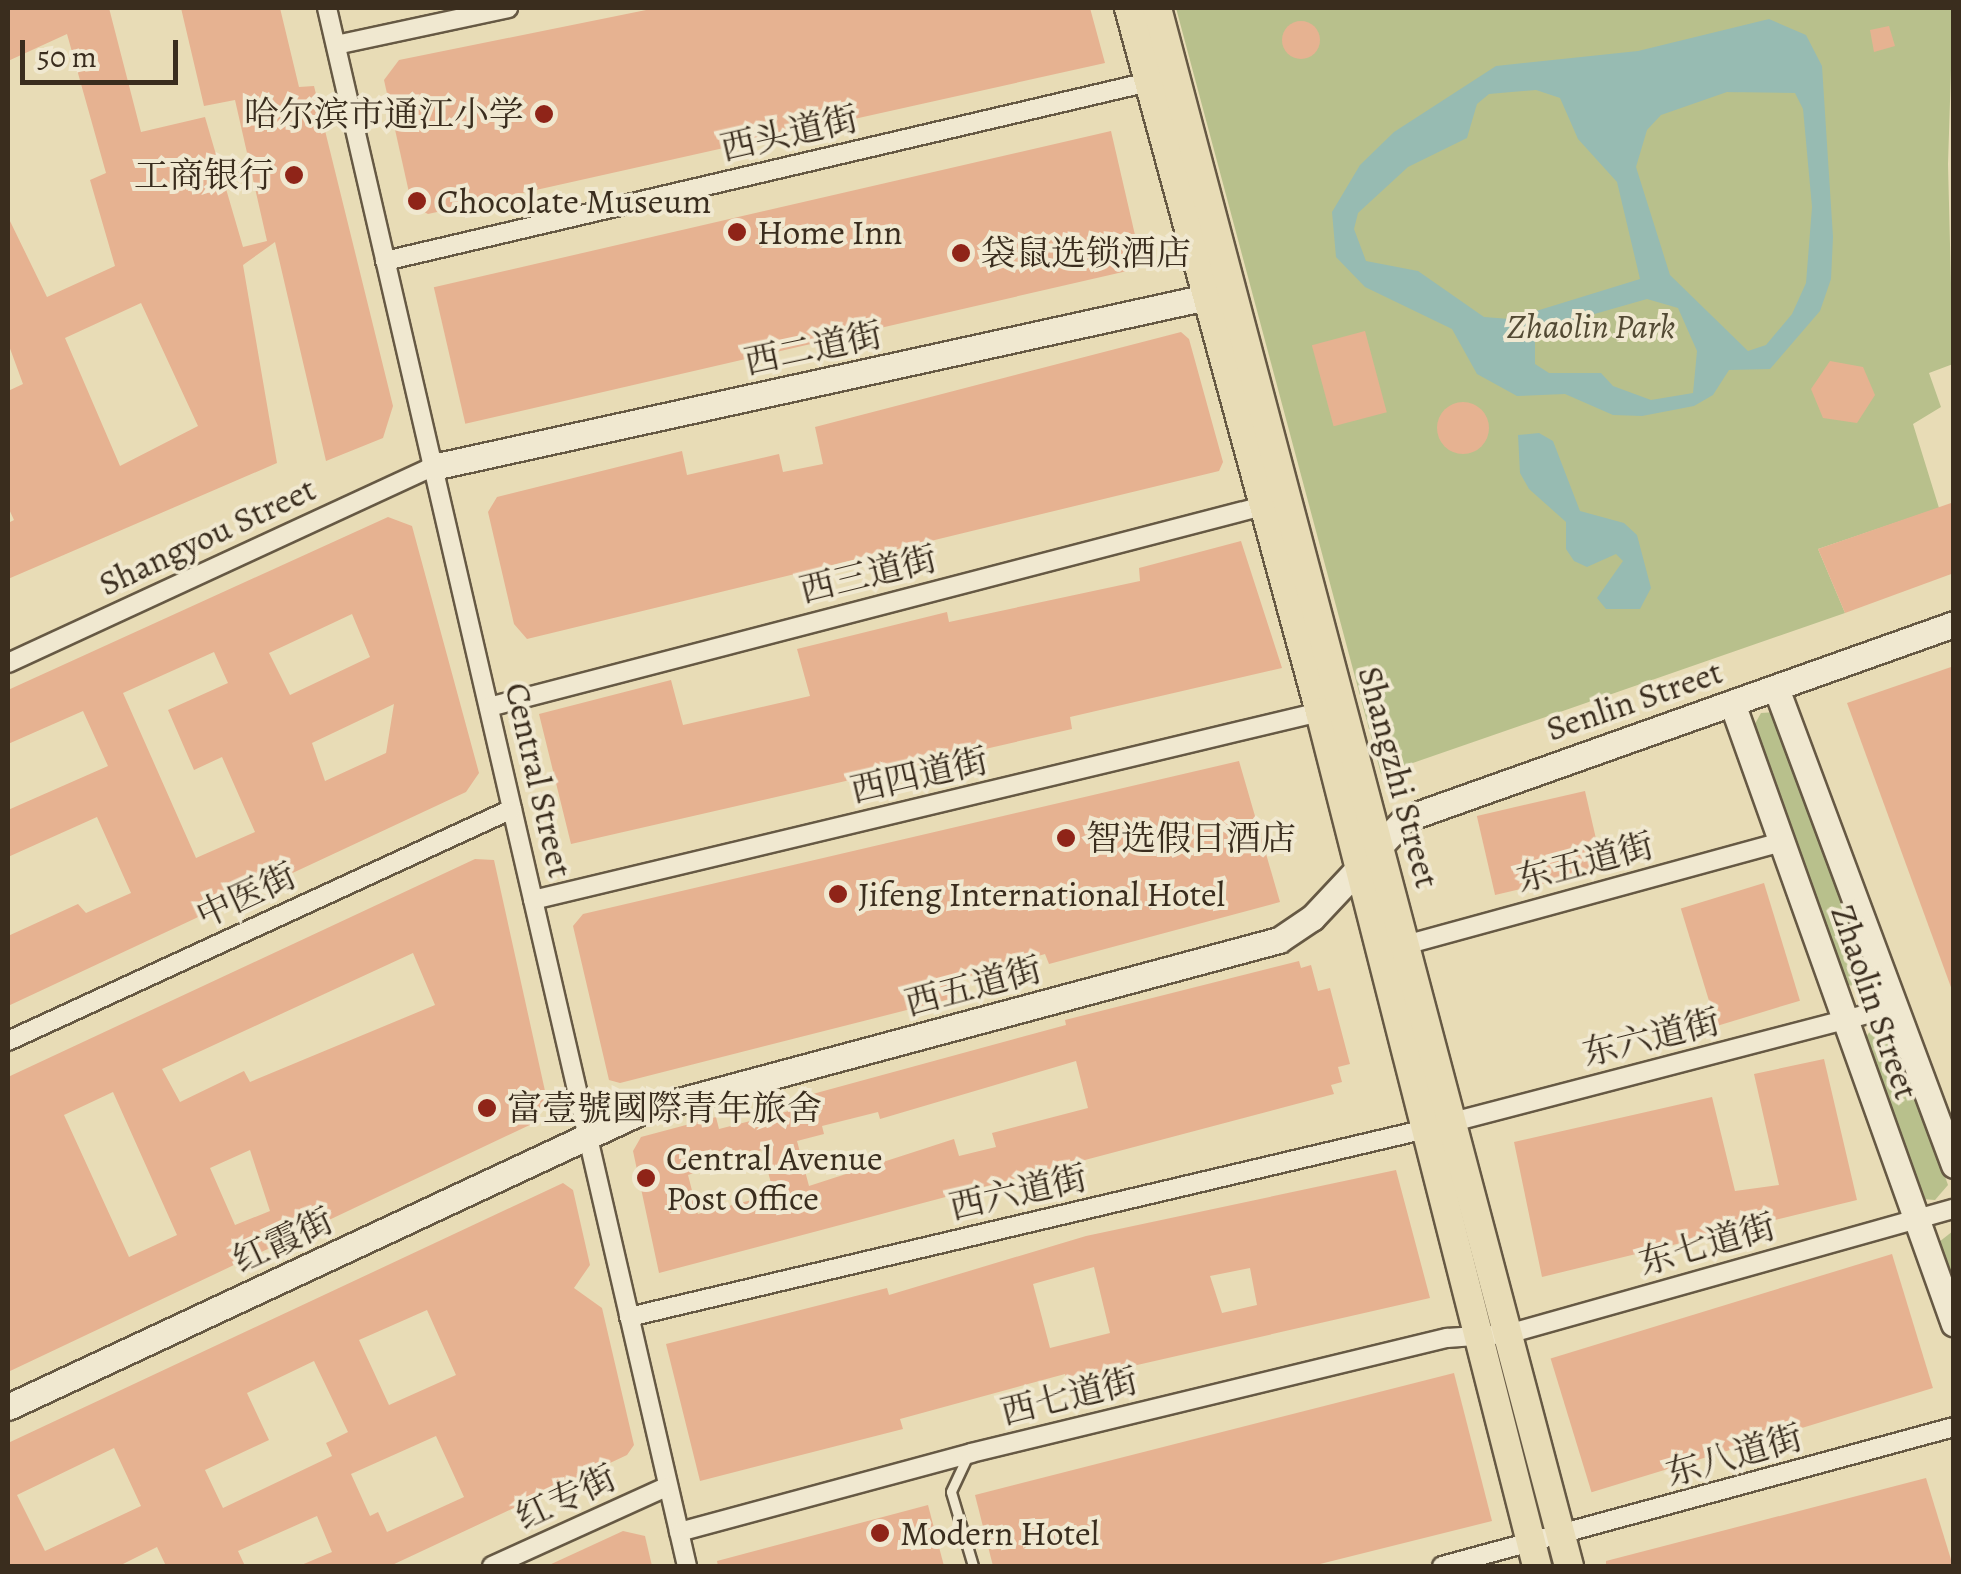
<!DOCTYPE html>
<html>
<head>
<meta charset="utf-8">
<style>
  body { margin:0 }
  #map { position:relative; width:1961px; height:1574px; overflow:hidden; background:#e8dcb6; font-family:Alegreya,"Noto Serif SC",serif }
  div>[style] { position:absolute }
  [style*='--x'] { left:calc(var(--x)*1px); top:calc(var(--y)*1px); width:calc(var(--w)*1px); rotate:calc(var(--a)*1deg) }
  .green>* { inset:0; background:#b8c08c }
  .water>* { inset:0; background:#97bbb2 }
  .building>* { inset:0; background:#e6b291; transform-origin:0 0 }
  .round { border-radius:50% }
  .roads { filter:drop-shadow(2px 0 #665944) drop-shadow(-2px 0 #665944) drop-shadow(0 2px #665944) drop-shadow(0 -2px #665944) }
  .lane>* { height:9px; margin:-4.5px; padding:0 4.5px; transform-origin:4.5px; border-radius:4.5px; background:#f0e8d0 }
  .street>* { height:18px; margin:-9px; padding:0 9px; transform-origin:9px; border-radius:9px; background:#f0e8d0 }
  .secondary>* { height:25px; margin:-12.5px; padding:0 12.5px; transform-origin:12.5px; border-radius:12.5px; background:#f0e8d0 }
  .primary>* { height:28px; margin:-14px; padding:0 14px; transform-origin:14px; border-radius:14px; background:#e8dcb6 }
  .dots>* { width:28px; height:28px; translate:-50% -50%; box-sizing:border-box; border:5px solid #f0e8d0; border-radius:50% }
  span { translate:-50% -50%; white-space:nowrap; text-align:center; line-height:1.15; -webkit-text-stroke:8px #f0e8d0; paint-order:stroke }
  .poi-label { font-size:35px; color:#3a2d1e }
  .right { translate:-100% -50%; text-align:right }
  .left { translate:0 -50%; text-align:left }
  .street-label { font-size:35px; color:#3a2d1e }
  .park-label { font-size:35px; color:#534a34; font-style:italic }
  .frame { position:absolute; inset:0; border:10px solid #3a2d1e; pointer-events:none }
  .scale { position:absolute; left:20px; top:40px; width:158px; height:45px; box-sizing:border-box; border:5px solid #3a2d1e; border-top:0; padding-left:12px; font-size:30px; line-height:35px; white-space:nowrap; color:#3a2d1e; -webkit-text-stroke:8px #f0e8d0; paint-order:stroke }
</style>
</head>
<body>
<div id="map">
  <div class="green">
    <div style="clip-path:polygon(1176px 8px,1953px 8px,1948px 164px,1953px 364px,1929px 373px,1941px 407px,1913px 424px,1939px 508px,1818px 549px,1845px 613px,1381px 774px)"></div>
    <div style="clip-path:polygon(1776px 712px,1878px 988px,1866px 992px,1844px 983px,1751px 731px,1761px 713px)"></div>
    <div style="clip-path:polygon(1874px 1027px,1895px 1035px,1948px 1185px,1935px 1200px,1922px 1199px,1863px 1040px)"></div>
    <div style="clip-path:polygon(1953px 1231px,1953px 1301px,1937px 1256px,1939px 1242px)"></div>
  </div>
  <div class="water">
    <div style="clip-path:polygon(evenodd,1769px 19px,1806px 35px,1822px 66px,1833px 237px,1831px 279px,1820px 311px,1770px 369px,1729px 370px,1713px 395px,1694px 406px,1642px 416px,1613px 415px,1565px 394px,1517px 396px,1477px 374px,1452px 329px,1365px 287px,1336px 257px,1332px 212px,1360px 165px,1394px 132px,1496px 66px,1638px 51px,1769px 19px,1536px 90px,1560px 98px,1578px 139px,1617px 182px,1640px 279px,1510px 319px,1484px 317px,1418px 271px,1366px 261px,1354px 229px,1358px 213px,1408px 167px,1467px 138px,1477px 104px,1489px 94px,1536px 90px,1769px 19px,1727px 92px,1795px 93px,1803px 109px,1812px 207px,1806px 283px,1792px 314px,1766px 345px,1748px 351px,1670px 275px,1636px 167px,1647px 130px,1661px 115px,1727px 92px,1769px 19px,1647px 299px,1678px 308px,1697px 351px,1693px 393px,1651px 400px,1613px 386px,1601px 373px,1549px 373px,1535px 364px,1535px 331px,1647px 299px)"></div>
    <div style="clip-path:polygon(1539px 433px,1553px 441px,1580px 511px,1624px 523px,1637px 535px,1651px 588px,1640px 609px,1606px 609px,1597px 598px,1623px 561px,1616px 554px,1587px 567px,1574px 561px,1566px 549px,1566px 522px,1529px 489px,1520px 473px,1518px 435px)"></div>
  </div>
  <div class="building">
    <div style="clip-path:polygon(evenodd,8px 8px,109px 8px,141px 132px,205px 117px,243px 247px,267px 241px,235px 100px,204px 106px,181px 8px,280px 8px,299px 87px,314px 86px,393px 406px,383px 438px,326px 461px,275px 242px,243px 265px,277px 463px,8px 579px,8px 523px,14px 520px,8px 507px,8px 391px,23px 384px,8px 343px,8px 217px,47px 297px,115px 266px,90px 180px,106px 173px,67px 34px,8px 61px,8px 8px,141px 303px,198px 426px,120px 466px,65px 338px,141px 303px)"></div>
    <div style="clip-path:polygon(656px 8px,1090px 8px,1105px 63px,428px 214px,412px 206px,384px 80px,399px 60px)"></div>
    <div class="round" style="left:1282px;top:21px;width:38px;height:38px"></div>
    <div style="clip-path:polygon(1889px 26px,1895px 46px,1874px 52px,1870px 30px)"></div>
    <div style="left:1111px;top:131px;width:140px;height:695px;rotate:77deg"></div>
    <div style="left:1365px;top:331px;width:84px;height:55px;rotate:75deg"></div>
    <div style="clip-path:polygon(1181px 332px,1189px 339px,1223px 462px,1219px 471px,527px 639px,514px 624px,488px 512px,497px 497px,682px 451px,687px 475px,779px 454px,783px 472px,823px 464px,815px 427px)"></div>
    <div style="clip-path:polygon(1830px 361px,1863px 367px,1875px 395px,1857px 423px,1823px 418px,1811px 389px)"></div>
    <div class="round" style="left:1437px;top:402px;width:52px;height:52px"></div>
    <div style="clip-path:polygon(1954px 502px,1954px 573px,1845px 613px,1818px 549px)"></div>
    <div style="clip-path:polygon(evenodd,388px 517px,412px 526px,479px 773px,466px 792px,8px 1006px,8px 936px,78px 904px,86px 913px,131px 893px,97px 817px,8px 857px,8px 810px,108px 766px,83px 711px,8px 744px,8px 690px,388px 517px,352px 614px,370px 657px,290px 695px,269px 653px,352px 614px,388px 517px,214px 652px,228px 683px,168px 710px,194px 770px,222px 757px,255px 832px,196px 858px,123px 693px,214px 652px,388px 517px,394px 704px,386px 753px,325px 781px,312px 743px,394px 704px)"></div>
    <div style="clip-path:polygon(1241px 541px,1282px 668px,1070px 717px,1072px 729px,571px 844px,539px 714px,671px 680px,683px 725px,810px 696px,797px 649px,947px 612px,949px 622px,1140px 581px,1139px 568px)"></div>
    <div style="clip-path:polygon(1954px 666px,1954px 989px,1952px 990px,1847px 703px)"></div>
    <div style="clip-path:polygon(1239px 761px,1280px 902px,1049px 964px,1045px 954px,950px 982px,954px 998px,620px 1083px,609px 1080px,573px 926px,583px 914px)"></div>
    <div style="left:1585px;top:791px;width:81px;height:111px;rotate:77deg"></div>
    <div style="clip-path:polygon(evenodd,475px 859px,494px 860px,547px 1100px,534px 1123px,8px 1372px,8px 1077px,475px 859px,413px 953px,435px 1005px,250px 1082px,244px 1071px,180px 1102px,162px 1069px,413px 953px,475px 859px,113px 1092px,177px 1235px,129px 1257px,64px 1115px,113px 1092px,475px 859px,250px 1150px,270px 1211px,235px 1225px,210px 1168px,250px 1150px)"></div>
    <div style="left:1764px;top:883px;width:123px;height:87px;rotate:73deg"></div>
    <div style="clip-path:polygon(evenodd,1299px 961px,1301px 968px,1311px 965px,1318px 991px,1330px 988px,1350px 1064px,1338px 1067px,1342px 1082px,1331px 1085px,1334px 1094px,659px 1273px,633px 1151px,641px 1137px,716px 1117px,719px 1129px,789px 1111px,787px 1101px,1066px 1025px,1065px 1020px,1299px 961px,1076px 1061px,1088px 1108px,992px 1133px,996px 1147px,959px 1156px,954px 1139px,809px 1186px,797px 1141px,824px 1134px,822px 1126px,878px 1112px,880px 1119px,1076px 1061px,1299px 961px,762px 1150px,774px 1194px,698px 1214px,688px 1175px,762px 1150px)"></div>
    <div style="clip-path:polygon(1824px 1059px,1857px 1200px,1542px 1277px,1514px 1142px,1712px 1097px,1735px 1191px,1779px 1185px,1754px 1074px)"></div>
    <div style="clip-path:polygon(evenodd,1396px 1170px,1430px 1298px,1067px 1381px,1065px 1374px,900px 1419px,903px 1429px,700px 1481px,666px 1344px,887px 1288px,889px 1295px,1086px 1236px,1396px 1170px,1094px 1267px,1110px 1333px,1050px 1348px,1033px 1284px,1094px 1267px,1396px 1170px,1250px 1268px,1257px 1305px,1222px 1313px,1210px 1276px,1250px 1268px)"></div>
    <div style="clip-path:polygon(evenodd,563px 1183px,573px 1190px,590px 1265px,574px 1288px,602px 1308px,634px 1445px,627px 1455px,390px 1566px,299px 1566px,332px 1552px,317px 1516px,238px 1551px,245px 1566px,166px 1566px,157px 1547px,119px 1566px,8px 1566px,8px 1443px,563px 1183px,427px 1310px,456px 1375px,389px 1405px,359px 1340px,427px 1310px,563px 1183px,314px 1361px,348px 1432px,326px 1443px,332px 1456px,223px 1508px,205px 1470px,269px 1440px,247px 1393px,314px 1361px,563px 1183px,436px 1436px,464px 1497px,387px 1532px,378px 1512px,370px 1516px,351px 1474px,436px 1436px,563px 1183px,114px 1448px,141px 1506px,45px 1551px,17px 1495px,114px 1448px)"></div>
    <div style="left:1892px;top:1254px;width:140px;height:357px;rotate:73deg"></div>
    <div style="clip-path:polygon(1454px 1373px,1492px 1521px,1312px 1566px,993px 1566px,975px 1495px)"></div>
    <div style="clip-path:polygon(1926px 1478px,1953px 1566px,1606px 1566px,1606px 1561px)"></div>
    <div style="clip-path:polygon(928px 1505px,944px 1566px,718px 1566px,717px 1561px)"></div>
    <div style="clip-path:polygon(623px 1531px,645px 1536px,652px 1566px,547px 1566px)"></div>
  </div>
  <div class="roads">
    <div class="lane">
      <div style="--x:967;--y:1457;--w:38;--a:115"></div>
      <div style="--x:951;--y:1492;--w:77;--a:73.4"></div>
    </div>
    <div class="street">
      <div style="--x:327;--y:8;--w:1599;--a:76.99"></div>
      <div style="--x:336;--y:45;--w:176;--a:-12.1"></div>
      <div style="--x:385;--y:261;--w:785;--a:-13.19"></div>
      <div style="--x:8;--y:663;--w:468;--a:-24.8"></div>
      <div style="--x:489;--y:707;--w:800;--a:-14.56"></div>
      <div style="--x:533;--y:900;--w:809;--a:-13.44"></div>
      <div style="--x:1405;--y:945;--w:390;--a:-15.3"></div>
      <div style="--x:8;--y:1041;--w:555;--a:-24.72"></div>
      <div style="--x:629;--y:1317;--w:815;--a:-13.27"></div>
      <div style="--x:1422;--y:1130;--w:489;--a:-14.6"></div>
      <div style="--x:679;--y:1532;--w:302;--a:-15.1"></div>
      <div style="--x:971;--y:1453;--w:490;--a:-13.6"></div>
      <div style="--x:1447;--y:1338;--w:61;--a:-3.8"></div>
      <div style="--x:1508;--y:1334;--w:463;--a:-15.7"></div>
      <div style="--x:492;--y:1566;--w:193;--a:-24.4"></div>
      <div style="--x:1442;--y:1566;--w:531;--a:-15.19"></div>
    </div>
    <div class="secondary">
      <div style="--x:433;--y:467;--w:792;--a:-12.39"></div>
      <div style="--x:1776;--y:688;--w:509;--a:69.54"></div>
      <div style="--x:1732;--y:703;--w:659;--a:70.33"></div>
      <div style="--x:8;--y:1407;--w:700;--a:-25.03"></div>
      <div style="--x:642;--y:1111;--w:660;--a:-15.03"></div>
      <div style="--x:1279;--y:940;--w:40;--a:-34"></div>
      <div style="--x:1312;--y:918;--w:136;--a:-46.8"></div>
      <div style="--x:1405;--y:819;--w:583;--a:-19.55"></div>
    </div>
    <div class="primary">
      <div style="--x:1129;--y:8;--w:729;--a:74.82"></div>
      <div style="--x:1320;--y:712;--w:881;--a:75.74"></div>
      <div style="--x:1157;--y:8;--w:1612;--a:75.19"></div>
    </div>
  </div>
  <div class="dots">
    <div style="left:544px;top:114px;background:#8f2418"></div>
    <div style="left:294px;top:175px;background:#8f2418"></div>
    <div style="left:417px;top:201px;background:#8f2418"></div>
    <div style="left:737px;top:232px;background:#8f2418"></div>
    <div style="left:961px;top:253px;background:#8f2418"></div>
    <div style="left:1066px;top:838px;background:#8f2418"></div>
    <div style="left:838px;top:894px;background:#8f2418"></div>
    <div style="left:487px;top:1108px;background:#8f2418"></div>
    <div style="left:646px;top:1178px;background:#8f2418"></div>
    <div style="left:880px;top:1533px;background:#8f2418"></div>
  </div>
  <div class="poi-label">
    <span class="right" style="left:524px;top:114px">哈尔滨市通江小学</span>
    <span class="right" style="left:274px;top:175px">工商银行</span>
    <span class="left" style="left:437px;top:201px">Chocolate Museum</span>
    <span class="left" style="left:757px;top:232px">Home Inn</span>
    <span class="left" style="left:981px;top:253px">袋鼠选锁酒店</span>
    <span class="left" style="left:1086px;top:838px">智选假日酒店</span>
    <span class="left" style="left:858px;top:894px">Jifeng International Hotel</span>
    <span class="left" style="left:507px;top:1108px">富壹號國際青年旅舍</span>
    <span class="left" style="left:666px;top:1178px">Central Avenue<br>Post Office</span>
    <span class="left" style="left:900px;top:1533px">Modern Hotel</span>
  </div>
  <div class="street-label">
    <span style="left:789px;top:133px;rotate:-13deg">西头道街</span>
    <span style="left:813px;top:348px;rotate:-12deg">西二道街</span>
    <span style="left:207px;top:536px;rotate:-25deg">Shangyou Street</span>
    <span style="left:868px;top:574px;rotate:-14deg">西三道街</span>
    <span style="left:1634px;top:700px;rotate:-19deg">Senlin Street</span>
    <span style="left:919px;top:775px;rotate:-13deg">西四道街</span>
    <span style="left:1399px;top:777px;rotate:75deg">Shangzhi Street</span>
    <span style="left:539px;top:780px;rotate:77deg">Central Street</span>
    <span style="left:1585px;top:862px;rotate:-15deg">东五道街</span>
    <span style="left:246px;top:895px;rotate:-25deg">中医街</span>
    <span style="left:973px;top:986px;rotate:-15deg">西五道街</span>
    <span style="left:1875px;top:1002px;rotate:71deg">Zhaolin Street</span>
    <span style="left:1651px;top:1037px;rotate:-14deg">东六道街</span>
    <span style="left:1018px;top:1192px;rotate:-13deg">西六道街</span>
    <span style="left:283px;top:1240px;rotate:-25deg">红霞街</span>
    <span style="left:1707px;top:1244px;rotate:-16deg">东七道街</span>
    <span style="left:1069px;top:1396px;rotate:-14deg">西七道街</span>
    <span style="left:1734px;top:1455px;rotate:-16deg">东八道街</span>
    <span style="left:566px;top:1497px;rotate:-25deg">红专街</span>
  </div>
  <div class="park-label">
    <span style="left:1591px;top:326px">Zhaolin Park</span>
  </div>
  <div class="frame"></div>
  <div class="scale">50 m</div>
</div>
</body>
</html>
